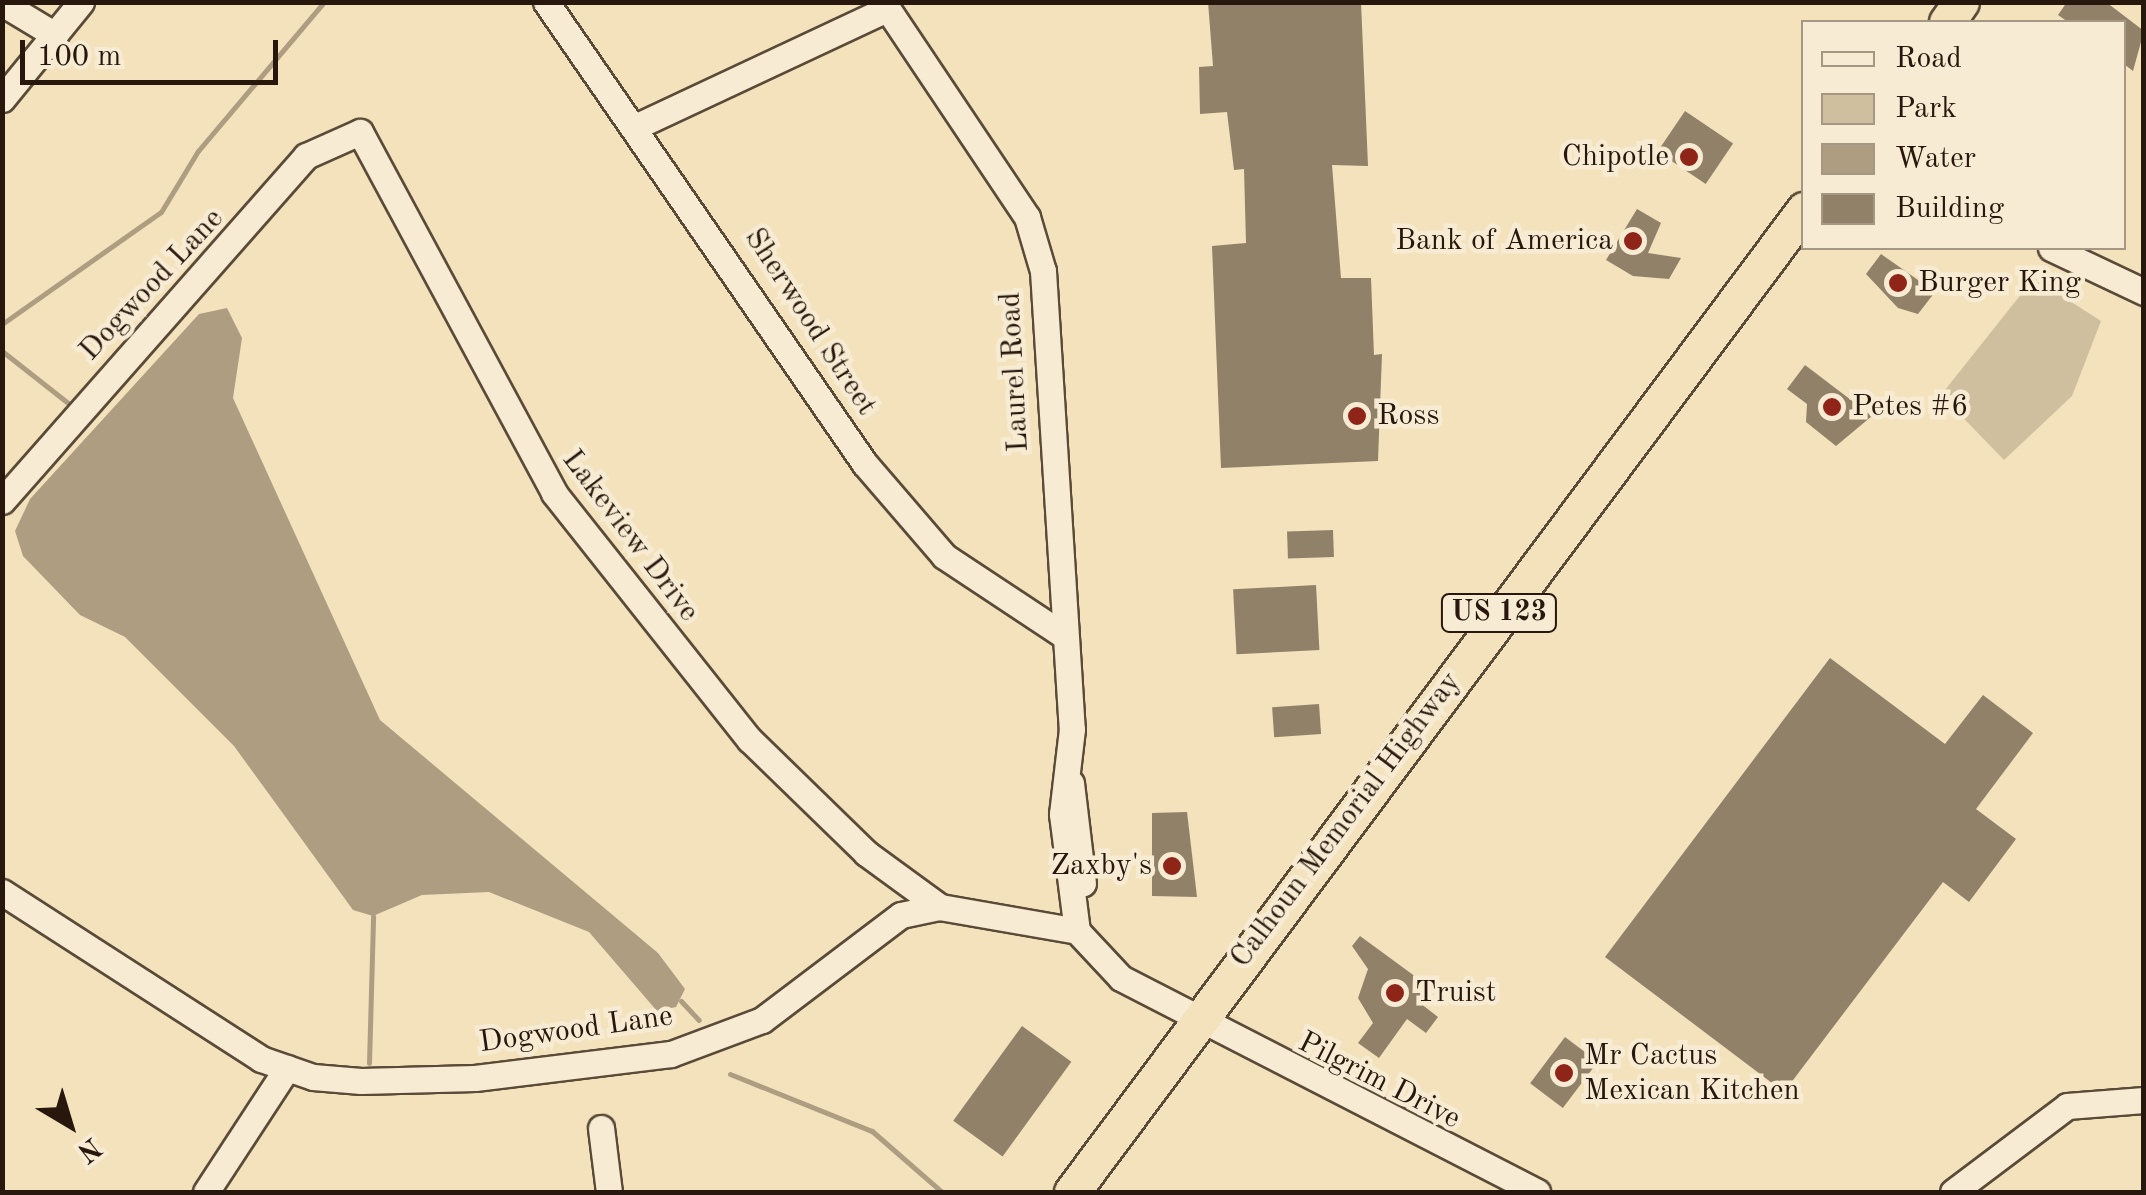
<!DOCTYPE html>
<html>
<head>
<meta charset="utf-8">
<style>
  body { margin:0 }
  #map { position:relative; width:2146px; height:1195px; overflow:hidden; background:#f3e2bc; font-family:"Old Standard TT",serif }
  div>[style] { position:absolute }
  [style*='--x'] { left:calc(var(--x)*1px); top:calc(var(--y)*1px); width:calc(var(--w)*1px); rotate:calc(var(--a)*1deg) }
  .green>* { inset:0; background:#d0bf9e }
  .water>* { inset:0; background:#ae9d80 }
  .stream>* { height:5px; margin:-2.5px; padding:0 2.5px; transform-origin:2.5px; border-radius:2.5px; background:#ae9d80 }
  .building>* { inset:0; background:#918168; transform-origin:0 0 }
  .roads { filter:drop-shadow(2px 0 #5a4a38) drop-shadow(-2px 0 #5a4a38) drop-shadow(0 2px #5a4a38) drop-shadow(0 -2px #5a4a38) }
  .minor>* { height:25px; margin:-12.5px; padding:0 12.5px; transform-origin:12.5px; border-radius:12.5px; background:#f7ecd3 }
  .highway>* { height:35px; margin:-17.5px; padding:0 17.5px; transform-origin:17.5px; border-radius:17.5px; background:#f3e2bc }
  .dots>* { width:28px; height:28px; translate:-50% -50%; box-sizing:border-box; border:5px solid #f7ecd3; border-radius:50% }
  span { translate:-50% -50%; white-space:nowrap; text-align:center; line-height:1.15; -webkit-text-stroke:9px #f7ecd3; paint-order:stroke }
  .shield-label span { padding:2px 8px; background:#f7ecd3; border:2px solid; border-radius:8px; -webkit-text-stroke-width:0 }
  .shield-label { font-size:28px; color:#27170c; font-weight:700 }
  .poi-label { font-size:30px; color:#27170c }
  .right { translate:-100% -50%; text-align:right }
  .left { translate:0 -50%; text-align:left }
  .street-label { font-size:30px; color:#27170c }
  .frame { position:absolute; inset:0; border:5px solid #27170c; pointer-events:none }
  .legend { position:absolute; left:1801px; top:20px; width:325px; height:230px; box-sizing:border-box; background:#f7ecd3; border:2px solid #a49783; margin:0; padding:12px 18px; list-style:none; font-size:30px; color:#27170c }
  .legend li { display:flex; align-items:center; gap:20px; height:50px }
  .legend b { width:50px; border:2px solid #a49783 }
  .north { position:absolute; left:20px; top:1075px; width:100px; height:100px; -webkit-text-stroke:8px #f7ecd3; paint-order:stroke; rotate:142deg; font-size:28px; font-weight:700; line-height:40px; text-align:center; color:#27170c }
  .north::after { content:''; display:block; margin:auto; width:35px; height:45px; background:#27170c; clip-path:polygon(50% 0,100% 100%,50% 72%,0 100%) }
  .scale { position:absolute; left:20px; top:40px; width:258px; height:45px; box-sizing:border-box; border:5px solid #27170c; border-top:0; padding-left:12px; font-size:30px; line-height:35px; white-space:nowrap; color:#27170c; -webkit-text-stroke:8px #f7ecd3; paint-order:stroke }
</style>
</head>
<body>
<div id="map">
  <div class="green">
    <div style="clip-path:polygon(2034px 278px,2101px 321px,2072px 396px,2004px 460px,1941px 395px)"></div>
  </div>
  <div class="water">
    <div style="clip-path:polygon(227px 308px,242px 338px,233px 398px,380px 720px,658px 953px,685px 989px,676px 1007px,657px 1011px,589px 932px,489px 892px,422px 895px,373px 916px,353px 910px,234px 746px,125px 637px,80px 615px,23px 556px,15px 531px,30px 499px,199px 314px)"></div>
  </div>
  <div class="stream">
    <div style="--x:2;--y:324;--w:194;--a:-35.2"></div>
    <div style="--x:161;--y:212;--w:71;--a:-58.8"></div>
    <div style="--x:198;--y:151;--w:195;--a:-49.8"></div>
    <div style="--x:2;--y:351;--w:84;--a:38.2"></div>
    <div style="--x:681;--y:1001;--w:26;--a:47"></div>
    <div style="--x:369;--y:1063;--w:147;--a:-88.4"></div>
    <div style="--x:730;--y:1074;--w:153;--a:21.9"></div>
    <div style="--x:872;--y:1131;--w:93;--a:41.1"></div>
  </div>
  <div class="building">
    <div style="clip-path:polygon(1208px 2px,1361px 2px,1368px 166px,1332px 165px,1341px 278px,1371px 278px,1374px 355px,1382px 354px,1378px 461px,1221px 468px,1212px 246px,1246px 243px,1244px 169px,1234px 170px,1227px 112px,1200px 114px,1199px 67px,1213px 66px)"></div>
    <div style="clip-path:polygon(2067px 2px,2106px 2px,2144px 31px,2133px 71px,2124px 64px,2124px 22px,2068px 22px,2058px 15px)"></div>
    <div style="left:1685px;top:111px;width:58px;height:49px;rotate:34deg"></div>
    <div style="clip-path:polygon(1637px 209px,1661px 223px,1648px 253px,1681px 258px,1669px 279px,1633px 276px,1606px 260px)"></div>
    <div style="clip-path:polygon(1881px 254px,1935px 292px,1918px 314px,1898px 308px,1866px 274px)"></div>
    <div style="clip-path:polygon(1805px 365px,1872px 416px,1836px 446px,1806px 422px,1807px 404px,1787px 389px)"></div>
    <div style="left:1333px;top:530px;width:27px;height:46px;rotate:88deg"></div>
    <div style="left:1316px;top:585px;width:65px;height:83px;rotate:87deg"></div>
    <div style="clip-path:polygon(1830px 658px,1945px 744px,1983px 695px,2033px 733px,1976px 809px,2016px 839px,1969px 902px,1943px 882px,1784px 1092px,1605px 957px)"></div>
    <div style="left:1319px;top:704px;width:30px;height:47px;rotate:86deg"></div>
    <div style="clip-path:polygon(1187px 812px,1197px 897px,1152px 896px,1152px 813px)"></div>
    <div style="clip-path:polygon(1360px 936px,1431px 988px,1420px 1003px,1438px 1017px,1426px 1033px,1407px 1019px,1379px 1058px,1358px 1043px,1373px 1023px,1358px 998px,1368px 969px,1352px 946px)"></div>
    <div style="left:1022px;top:1026px;width:61px;height:117px;rotate:36deg"></div>
    <div style="left:1565px;top:1037px;width:41px;height:58px;rotate:37deg"></div>
  </div>
  <div class="roads">
    <div class="minor">
      <div style="--x:546;--y:2;--w:561;--a:55.38"></div>
      <div style="--x:865;--y:464;--w:121;--a:49.3"></div>
      <div style="--x:944;--y:556;--w:141;--a:33.5"></div>
      <div style="--x:883;--y:2;--w:259;--a:56.2"></div>
      <div style="--x:1027;--y:217;--w:56;--a:73.5"></div>
      <div style="--x:1043;--y:271;--w:459;--a:86.4"></div>
      <div style="--x:1072;--y:729;--w:86;--a:96.7"></div>
      <div style="--x:1062;--y:814;--w:118;--a:82.7"></div>
      <div style="--x:1077;--y:931;--w:64;--a:46.9"></div>
      <div style="--x:1121;--y:978;--w:468;--a:27.2"></div>
      <div style="--x:2;--y:3;--w:62;--a:31.1"></div>
      <div style="--x:2;--y:99;--w:125;--a:-50.8"></div>
      <div style="--x:635;--y:127;--w:278;--a:-25.1"></div>
      <div style="--x:2051;--y:248;--w:103;--a:25.3"></div>
      <div style="--x:2;--y:501;--w:460;--a:-48.6"></div>
      <div style="--x:306;--y:156;--w:59;--a:-24"></div>
      <div style="--x:360;--y:132;--w:410;--a:61.7"></div>
      <div style="--x:554;--y:493;--w:315;--a:51.6"></div>
      <div style="--x:750;--y:740;--w:162;--a:44.2"></div>
      <div style="--x:866;--y:853;--w:92;--a:36.1"></div>
      <div style="--x:1071;--y:783;--w:101;--a:83.2"></div>
      <div style="--x:2;--y:892;--w:308;--a:32.8"></div>
      <div style="--x:261;--y:1059;--w:55;--a:19.1"></div>
      <div style="--x:313;--y:1077;--w:48;--a:4.8"></div>
      <div style="--x:361;--y:1081;--w:114;--a:-1.5"></div>
      <div style="--x:475;--y:1078;--w:197;--a:-7"></div>
      <div style="--x:671;--y:1054;--w:97;--a:-20.5"></div>
      <div style="--x:762;--y:1020;--w:174;--a:-37.1"></div>
      <div style="--x:901;--y:915;--w:40;--a:-12"></div>
      <div style="--x:940;--y:907;--w:139;--a:9.9"></div>
      <div style="--x:601;--y:1128;--w:64;--a:82.9"></div>
      <div style="--x:206;--y:1192;--w:148;--a:-56.8"></div>
      <div style="--x:1953;--y:1192;--w:143;--a:-37"></div>
      <div style="--x:2067;--y:1106;--w:77;--a:-4.5"></div>
    </div>
    <div class="highway">
      <div style="--x:1947;--y:22;--w:24;--a:-55"></div>
      <div style="--x:1072;--y:1192;--w:1225;--a:-53.3"></div>
    </div>
  </div>
  <div class="dots">
    <div style="left:1689px;top:157px;background:#8f2418"></div>
    <div style="left:1633px;top:241px;background:#8f2418"></div>
    <div style="left:1898px;top:283px;background:#8f2418"></div>
    <div style="left:1832px;top:407px;background:#8f2418"></div>
    <div style="left:1357px;top:416px;background:#8f2418"></div>
    <div style="left:1172px;top:866px;background:#8f2418"></div>
    <div style="left:1395px;top:993px;background:#8f2418"></div>
    <div style="left:1564px;top:1073px;background:#8f2418"></div>
  </div>
  <div class="shield-label">
    <span style="left:1499px;top:613px">US 123</span>
  </div>
  <div class="poi-label">
    <span class="right" style="left:1669px;top:157px">Chipotle</span>
    <span class="right" style="left:1613px;top:241px">Bank of America</span>
    <span class="left" style="left:1918px;top:283px">Burger King</span>
    <span class="left" style="left:1852px;top:407px">Petes #6</span>
    <span class="left" style="left:1377px;top:416px">Ross</span>
    <span class="right" style="left:1152px;top:866px">Zaxby's</span>
    <span class="left" style="left:1415px;top:993px">Truist</span>
    <span class="left" style="left:1584px;top:1073px">Mr Cactus<br>Mexican Kitchen</span>
  </div>
  <div class="street-label">
    <span style="left:152px;top:285px;rotate:-47deg">Dogwood Lane</span>
    <span style="left:810px;top:322px;rotate:57deg">Sherwood Street</span>
    <span style="left:1015px;top:372px;rotate:-93deg">Laurel Road</span>
    <span style="left:630px;top:536px;rotate:53deg">Lakeview Drive</span>
    <span style="left:1346px;top:820px;rotate:-53deg">Calhoun Memorial Highway</span>
    <span style="left:576px;top:1030px;rotate:-8deg">Dogwood Lane</span>
    <span style="left:1379px;top:1081px;rotate:27deg">Pilgrim Drive</span>
  </div>
  <div class="frame"></div>
  <ul class="legend">
  <li><b style="height:12px;background:#f7ecd3"></b>Road</li>
  <li><b style="height:28px;background:#d0bf9e"></b>Park</li>
  <li><b style="height:28px;background:#ae9d80"></b>Water</li>
  <li><b style="height:28px;background:#918168"></b>Building</li>
  </ul>
  <div class="north">N</div>
  <div class="scale">100 m</div>
</div>
</body>
</html>
